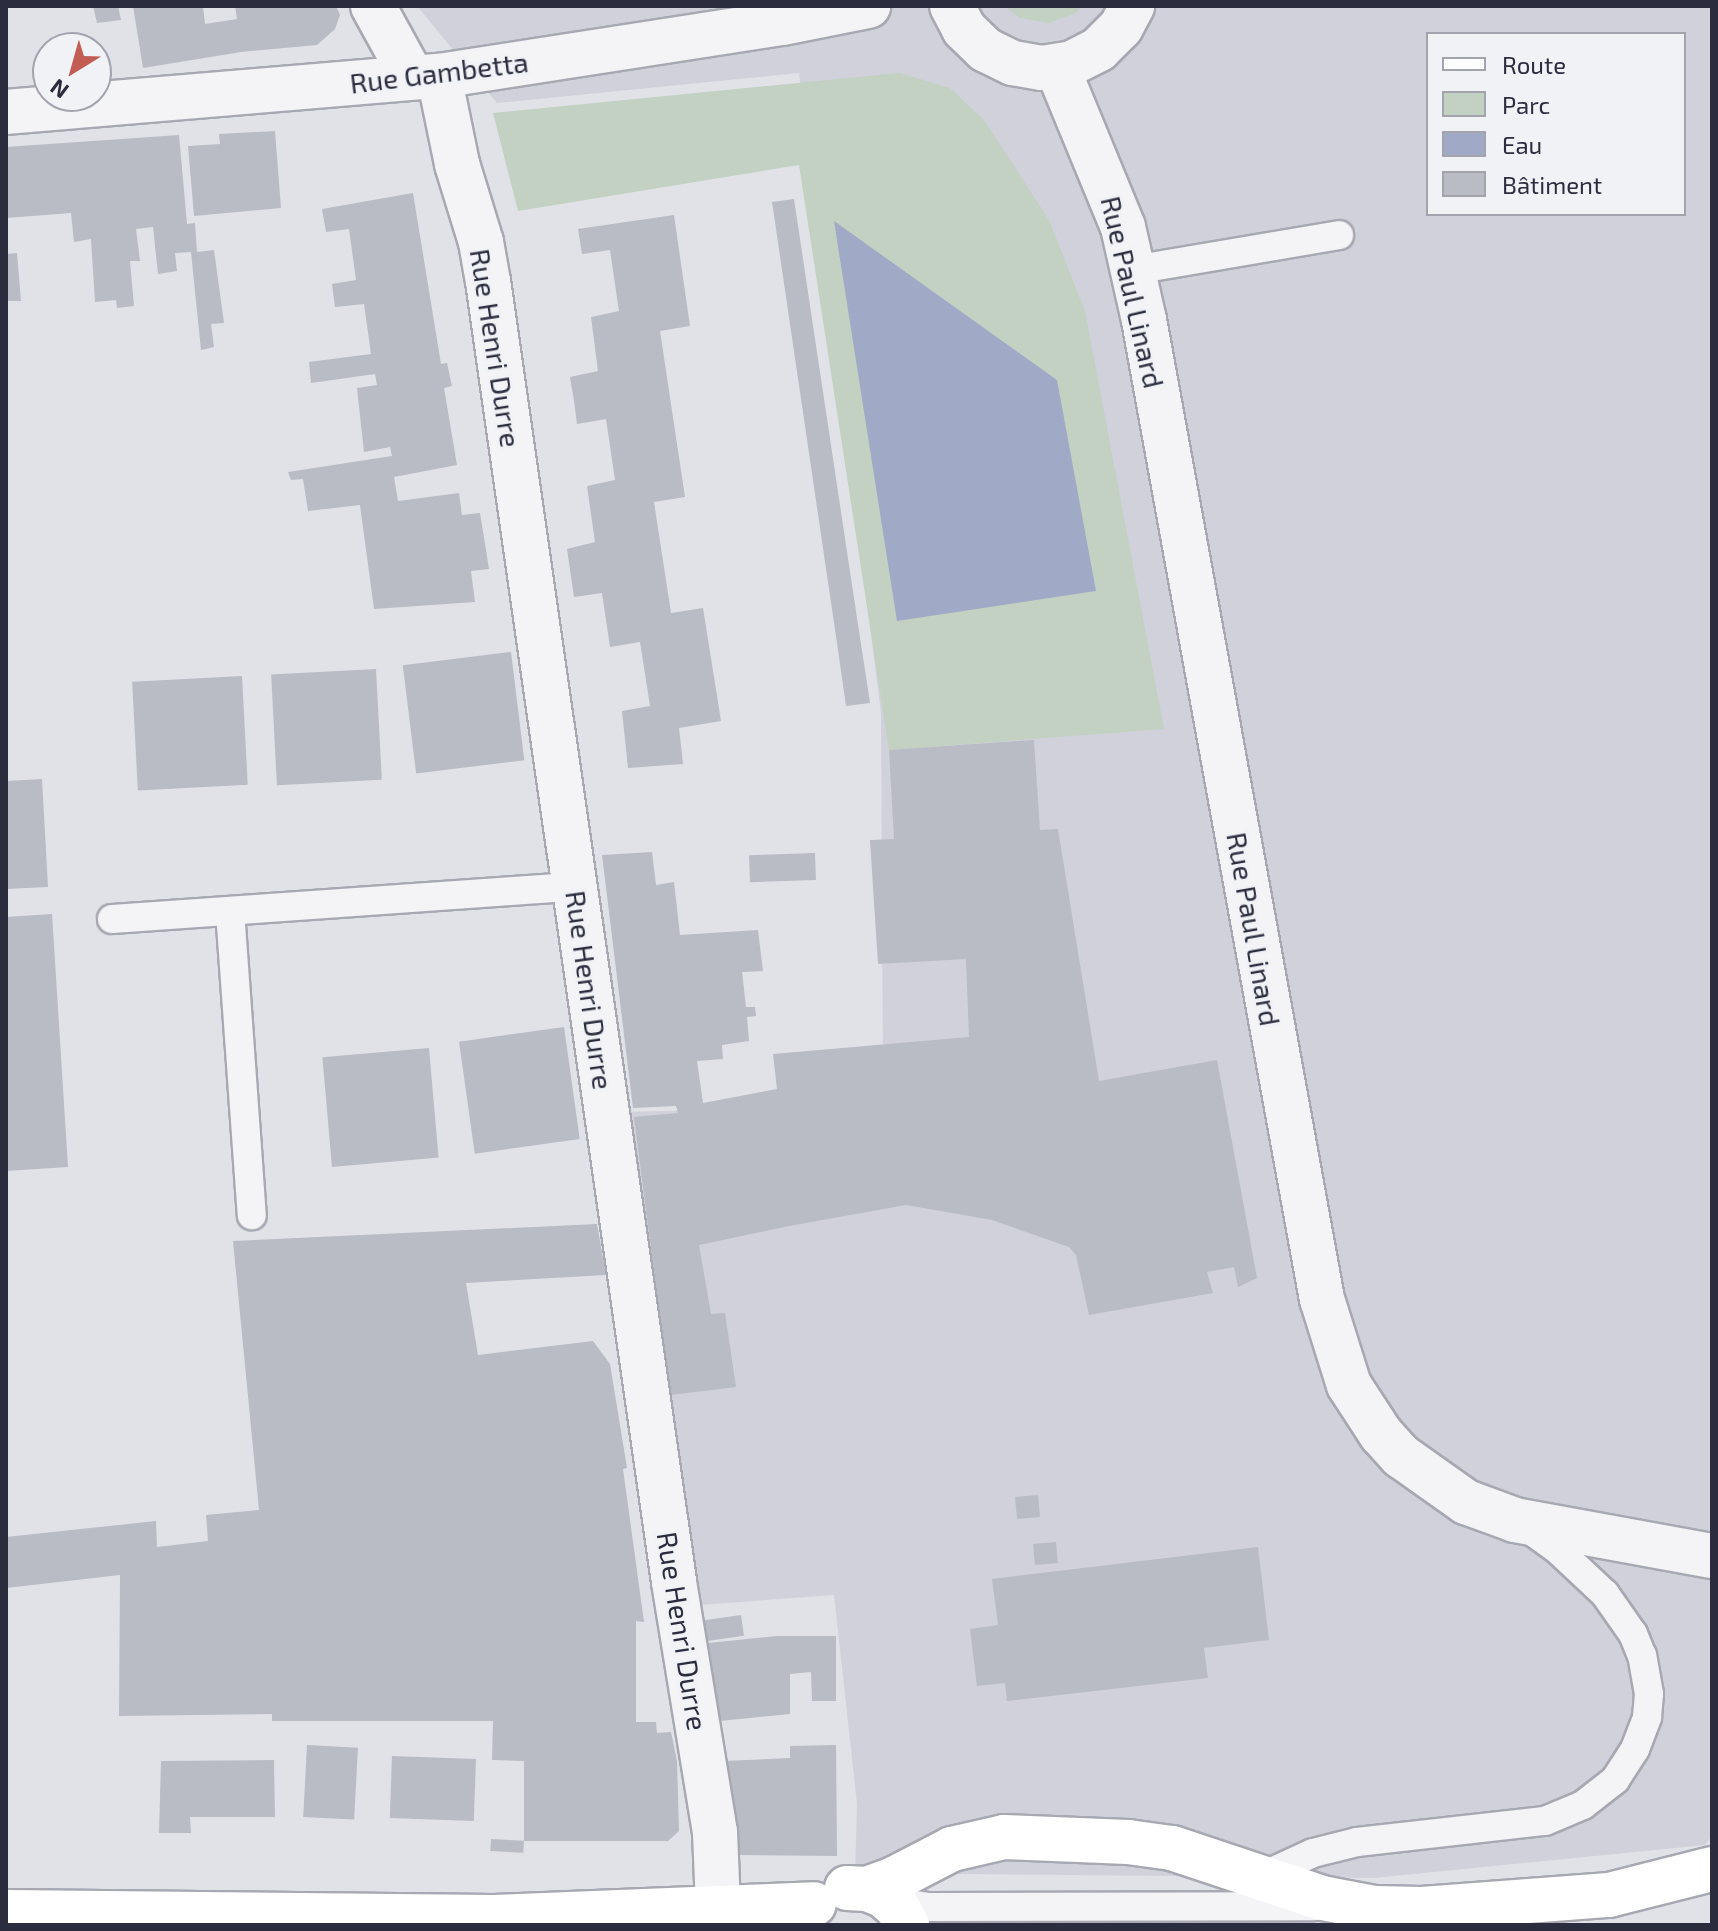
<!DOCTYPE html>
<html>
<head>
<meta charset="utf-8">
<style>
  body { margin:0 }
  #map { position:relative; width:1718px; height:1931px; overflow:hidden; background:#e1e2e8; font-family:"Exo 2",sans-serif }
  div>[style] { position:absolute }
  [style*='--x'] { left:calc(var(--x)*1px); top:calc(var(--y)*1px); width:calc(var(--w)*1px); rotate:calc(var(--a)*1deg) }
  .built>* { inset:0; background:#d0d1da }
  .green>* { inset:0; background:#c3d1c3 }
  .water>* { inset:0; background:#a0a9c5 }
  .building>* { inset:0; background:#b9bbc5; transform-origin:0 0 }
  .roads { filter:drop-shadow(2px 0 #a7a8b2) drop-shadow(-2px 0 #a7a8b2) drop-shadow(0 2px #a7a8b2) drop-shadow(0 -2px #a7a8b2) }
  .service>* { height:28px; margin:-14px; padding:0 14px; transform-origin:14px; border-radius:14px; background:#f4f4f7 }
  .minor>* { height:44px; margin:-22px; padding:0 22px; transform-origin:22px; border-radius:22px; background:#f4f4f7 }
  .secondary>* { height:44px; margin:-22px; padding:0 22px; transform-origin:22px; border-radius:22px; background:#fff }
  span { translate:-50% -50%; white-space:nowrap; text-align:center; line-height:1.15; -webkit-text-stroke:6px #f1f2f6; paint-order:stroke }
  .street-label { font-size:28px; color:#2b2d3f }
  .frame { position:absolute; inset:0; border:8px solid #2b2d3f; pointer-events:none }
  .legend { position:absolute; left:1426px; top:32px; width:260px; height:184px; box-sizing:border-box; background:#f1f2f6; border:2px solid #a2a3ad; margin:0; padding:10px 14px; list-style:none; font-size:24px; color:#2b2d3f }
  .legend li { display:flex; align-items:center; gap:16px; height:40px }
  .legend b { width:40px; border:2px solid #a2a3ad }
  .north { position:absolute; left:32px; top:32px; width:80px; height:80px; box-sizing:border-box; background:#f1f2f6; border:2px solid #a2a3ad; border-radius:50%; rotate:217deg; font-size:22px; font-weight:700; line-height:32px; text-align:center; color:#2b2d3f }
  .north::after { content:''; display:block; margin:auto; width:28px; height:36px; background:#c15d53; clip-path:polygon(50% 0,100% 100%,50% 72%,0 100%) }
</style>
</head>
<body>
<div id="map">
  <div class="built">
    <div style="clip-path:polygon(evenodd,417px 6px,1712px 6px,1712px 1836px,1705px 1845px,1374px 1878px,855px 1873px,857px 1804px,834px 1595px,699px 1605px,624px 1112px,706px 1110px,883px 1074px,881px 713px,799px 73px,497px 103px,417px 6px,1428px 34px,1684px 34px,1684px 214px,1428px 214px,1428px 34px)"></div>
  </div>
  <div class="green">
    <div style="clip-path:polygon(1004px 6px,1082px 6px,1076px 13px,1049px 23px,1020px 18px)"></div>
    <div style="clip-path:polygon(899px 73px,950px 88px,984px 120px,1049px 220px,1085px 311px,1164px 729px,889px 750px,799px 165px,518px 211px,493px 113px)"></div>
  </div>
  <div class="water">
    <div style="clip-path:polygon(834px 221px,1057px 380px,1096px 591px,897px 621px)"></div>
  </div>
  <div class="building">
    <div style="clip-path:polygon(93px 6px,118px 6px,121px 20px,97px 23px)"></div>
    <div style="clip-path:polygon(133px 6px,203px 6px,205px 24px,237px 19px,235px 6px,336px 6px,340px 15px,335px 29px,317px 45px,241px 52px,143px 68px)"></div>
    <div style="clip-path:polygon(275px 131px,281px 208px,194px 216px,188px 146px,220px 144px,219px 134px)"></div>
    <div style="clip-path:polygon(179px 135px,187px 224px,195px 223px,197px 252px,214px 250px,224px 323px,211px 324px,214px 347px,201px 350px,191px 252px,175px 253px,177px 271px,158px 274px,153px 227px,136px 229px,140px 261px,130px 261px,134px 306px,117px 308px,116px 300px,95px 302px,91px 239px,74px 242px,71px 213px,6px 218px,6px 147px)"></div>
    <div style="clip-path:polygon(413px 193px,441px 364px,447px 363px,452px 386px,444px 388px,457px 465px,394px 477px,398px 501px,459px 493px,462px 515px,480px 513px,489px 569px,471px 571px,475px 602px,374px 609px,360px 505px,308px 511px,303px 479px,291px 480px,288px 472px,392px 456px,390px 447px,364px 452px,357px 388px,377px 385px,375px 374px,311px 383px,309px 362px,371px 354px,364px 304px,335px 307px,332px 284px,356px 280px,349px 229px,326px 232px,322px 209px)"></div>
    <div style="clip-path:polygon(794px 199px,852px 585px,870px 703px,846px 706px,837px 643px,772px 202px)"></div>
    <div style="clip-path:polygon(674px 215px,690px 326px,660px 331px,685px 497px,654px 502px,671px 613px,703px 608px,721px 721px,679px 728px,683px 764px,628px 768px,622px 711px,650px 706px,640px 642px,610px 647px,602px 593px,574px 597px,567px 549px,595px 542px,587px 486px,615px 480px,606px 419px,577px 424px,574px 401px,570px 377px,598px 371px,591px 317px,619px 311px,610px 250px,582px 254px,578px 229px)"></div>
    <div style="clip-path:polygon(17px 253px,21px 301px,6px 301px,6px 254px)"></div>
    <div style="left:511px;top:652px;width:109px;height:109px;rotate:83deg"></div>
    <div style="left:376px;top:669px;width:111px;height:105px;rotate:87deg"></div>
    <div style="left:242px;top:676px;width:109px;height:110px;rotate:87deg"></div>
    <div style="clip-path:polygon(1034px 740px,1040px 830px,1058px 829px,1099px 1081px,1217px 1060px,1257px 1278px,1238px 1287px,1234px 1267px,1207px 1272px,1213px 1293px,1089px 1315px,1076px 1255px,1069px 1247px,992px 1220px,906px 1205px,789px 1226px,699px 1245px,711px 1314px,725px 1313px,736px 1387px,670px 1395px,634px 1117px,678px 1113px,676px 1106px,633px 1108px,602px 855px,652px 852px,656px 885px,674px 882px,680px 935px,758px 930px,763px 971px,742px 972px,746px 1007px,755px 1007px,756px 1016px,747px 1017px,749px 1041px,722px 1045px,723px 1059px,697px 1061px,703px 1103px,777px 1089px,773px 1054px,969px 1037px,966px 959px,878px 964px,870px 840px,894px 839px,889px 750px)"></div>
    <div style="clip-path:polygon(42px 779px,48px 887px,6px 889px,6px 781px)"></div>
    <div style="left:815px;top:853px;width:27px;height:66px;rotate:88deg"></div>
    <div style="clip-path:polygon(52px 914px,68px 1167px,6px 1171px,6px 917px)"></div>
    <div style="left:564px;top:1027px;width:113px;height:106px;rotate:82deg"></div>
    <div style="left:429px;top:1048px;width:110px;height:107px;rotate:85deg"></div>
    <div style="clip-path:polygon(597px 1224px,606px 1275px,466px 1283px,478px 1355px,593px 1341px,610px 1364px,627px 1468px,623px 1469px,644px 1622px,636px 1621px,636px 1722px,656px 1722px,657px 1733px,671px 1732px,677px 1761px,679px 1831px,668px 1841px,524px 1841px,524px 1761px,492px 1760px,493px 1721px,272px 1721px,272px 1714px,119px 1716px,120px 1575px,6px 1588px,6px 1537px,156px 1521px,157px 1547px,208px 1541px,206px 1515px,259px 1510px,233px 1241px)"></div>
    <div style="left:1038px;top:1495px;width:22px;height:23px;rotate:85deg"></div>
    <div style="left:1056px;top:1542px;width:21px;height:23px;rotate:85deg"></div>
    <div style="clip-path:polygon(1258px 1547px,1269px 1640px,1204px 1648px,1208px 1678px,1007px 1701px,1005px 1683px,977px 1686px,970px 1629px,998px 1625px,992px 1579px)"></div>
    <div style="left:741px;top:1615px;width:21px;height:37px;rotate:82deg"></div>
    <div style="clip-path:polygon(777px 1636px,836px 1636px,836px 1701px,812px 1701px,811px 1672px,790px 1674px,790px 1714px,720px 1721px,708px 1643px)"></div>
    <div style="left:307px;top:1745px;width:51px;height:72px;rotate:3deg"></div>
    <div style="clip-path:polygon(836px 1745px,837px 1856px,739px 1855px,725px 1761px,790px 1758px,790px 1746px)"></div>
    <div style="left:392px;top:1756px;width:84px;height:62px;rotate:2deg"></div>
    <div style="clip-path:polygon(274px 1760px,275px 1817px,190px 1817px,191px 1833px,159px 1833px,161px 1761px)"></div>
    <div style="left:491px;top:1839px;width:33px;height:12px;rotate:3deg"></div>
  </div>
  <div class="roads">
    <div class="service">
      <div style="--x:1133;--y:270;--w:209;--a:-9.6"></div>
      <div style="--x:230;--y:911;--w:305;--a:85.9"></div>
      <div style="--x:112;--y:919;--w:464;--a:-4"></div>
      <div style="--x:1263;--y:1876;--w:55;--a:-24.7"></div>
      <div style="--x:1313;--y:1853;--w:45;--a:-14"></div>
      <div style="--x:1357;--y:1842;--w:189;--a:-6.4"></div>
      <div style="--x:1545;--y:1821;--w:41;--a:-22.8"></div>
      <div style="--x:1583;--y:1805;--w:41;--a:-38"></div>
      <div style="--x:1615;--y:1780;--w:37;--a:-57"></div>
      <div style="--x:1635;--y:1749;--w:34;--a:-69"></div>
      <div style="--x:1647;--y:1717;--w:23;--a:-85"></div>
      <div style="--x:1649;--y:1694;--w:39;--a:-100"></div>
      <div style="--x:1642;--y:1656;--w:24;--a:-112"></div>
      <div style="--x:1633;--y:1634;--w:49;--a:-125"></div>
      <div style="--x:1605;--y:1594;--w:64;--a:-136.9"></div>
      <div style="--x:1558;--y:1550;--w:36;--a:-144"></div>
      <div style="--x:890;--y:1901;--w:36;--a:9"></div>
      <div style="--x:926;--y:1907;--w:388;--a:-0.1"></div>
    </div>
    <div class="minor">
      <div style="--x:373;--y:6;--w:81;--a:61.2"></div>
      <div style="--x:952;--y:6;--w:26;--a:62"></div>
      <div style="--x:964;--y:29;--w:30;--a:44"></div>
      <div style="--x:986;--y:50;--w:30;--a:26"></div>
      <div style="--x:1013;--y:63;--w:29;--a:10"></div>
      <div style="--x:1042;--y:68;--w:30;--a:-9"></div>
      <div style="--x:1072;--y:63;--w:30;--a:-27"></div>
      <div style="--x:1099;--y:49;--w:31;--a:-45"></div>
      <div style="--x:1121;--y:27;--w:24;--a:-62"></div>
      <div style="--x:1057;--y:67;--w:173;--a:67.6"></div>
      <div style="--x:1123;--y:227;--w:95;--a:77.3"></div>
      <div style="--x:1144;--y:320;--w:995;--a:79.7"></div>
      <div style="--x:1322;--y:1299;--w:90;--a:72.6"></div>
      <div style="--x:1349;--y:1385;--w:59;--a:56.9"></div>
      <div style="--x:1381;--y:1434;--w:30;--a:48"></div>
      <div style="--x:1401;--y:1456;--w:80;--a:35.3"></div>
      <div style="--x:1466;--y:1502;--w:52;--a:20.2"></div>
      <div style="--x:1515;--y:1520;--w:200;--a:10.4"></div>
      <div style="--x:439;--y:76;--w:90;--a:78.4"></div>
      <div style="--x:457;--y:164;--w:82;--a:72.9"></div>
      <div style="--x:481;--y:242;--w:40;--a:80"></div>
      <div style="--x:488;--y:281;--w:1314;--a:81.86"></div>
      <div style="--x:674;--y:1582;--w:253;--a:80.7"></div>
      <div style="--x:715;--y:1832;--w:75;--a:87.7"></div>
      <div style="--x:6;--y:112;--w:434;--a:-4.8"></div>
      <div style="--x:439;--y:76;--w:348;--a:-8.8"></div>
      <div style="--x:783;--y:23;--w:87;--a:-11.3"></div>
    </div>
    <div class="secondary">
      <div style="--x:847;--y:1888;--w:20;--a:3"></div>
      <div style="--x:867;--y:1889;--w:17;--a:21"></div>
      <div style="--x:883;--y:1895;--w:18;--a:41"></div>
      <div style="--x:897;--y:1907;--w:21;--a:61"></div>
      <div style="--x:867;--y:1889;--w:27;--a:-20"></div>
      <div style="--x:892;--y:1880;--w:68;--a:-27.3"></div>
      <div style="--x:952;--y:1849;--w:53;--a:-13"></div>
      <div style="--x:1004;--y:1837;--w:124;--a:2.3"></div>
      <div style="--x:1128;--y:1842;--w:44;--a:7.8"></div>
      <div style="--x:1172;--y:1848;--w:158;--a:18.4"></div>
      <div style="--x:1322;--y:1898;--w:54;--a:10.7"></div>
      <div style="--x:1375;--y:1908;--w:47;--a:1.2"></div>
      <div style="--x:1422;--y:1909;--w:188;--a:-4.3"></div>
      <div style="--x:1609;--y:1895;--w:106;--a:-14.2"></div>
      <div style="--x:6;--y:1912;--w:488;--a:0.6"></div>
      <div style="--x:494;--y:1917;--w:320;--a:-2.3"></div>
    </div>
  </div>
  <div class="street-label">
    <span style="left:439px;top:72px;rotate:-7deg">Rue Gambetta</span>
    <span style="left:1133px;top:292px;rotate:77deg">Rue Paul Linard</span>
    <span style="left:496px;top:348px;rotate:81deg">Rue Henri Durre</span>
    <span style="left:1254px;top:929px;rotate:80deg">Rue Paul Linard</span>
    <span style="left:590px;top:990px;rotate:82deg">Rue Henri Durre</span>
    <span style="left:683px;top:1631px;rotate:81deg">Rue Henri Durre</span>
  </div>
  <div class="frame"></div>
  <ul class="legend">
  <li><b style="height:10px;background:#fff"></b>Route</li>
  <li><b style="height:22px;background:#c3d1c3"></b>Parc</li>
  <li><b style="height:22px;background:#a0a9c5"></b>Eau</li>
  <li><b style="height:22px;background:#b9bbc5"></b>Bâtiment</li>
  </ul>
  <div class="north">N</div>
</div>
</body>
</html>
